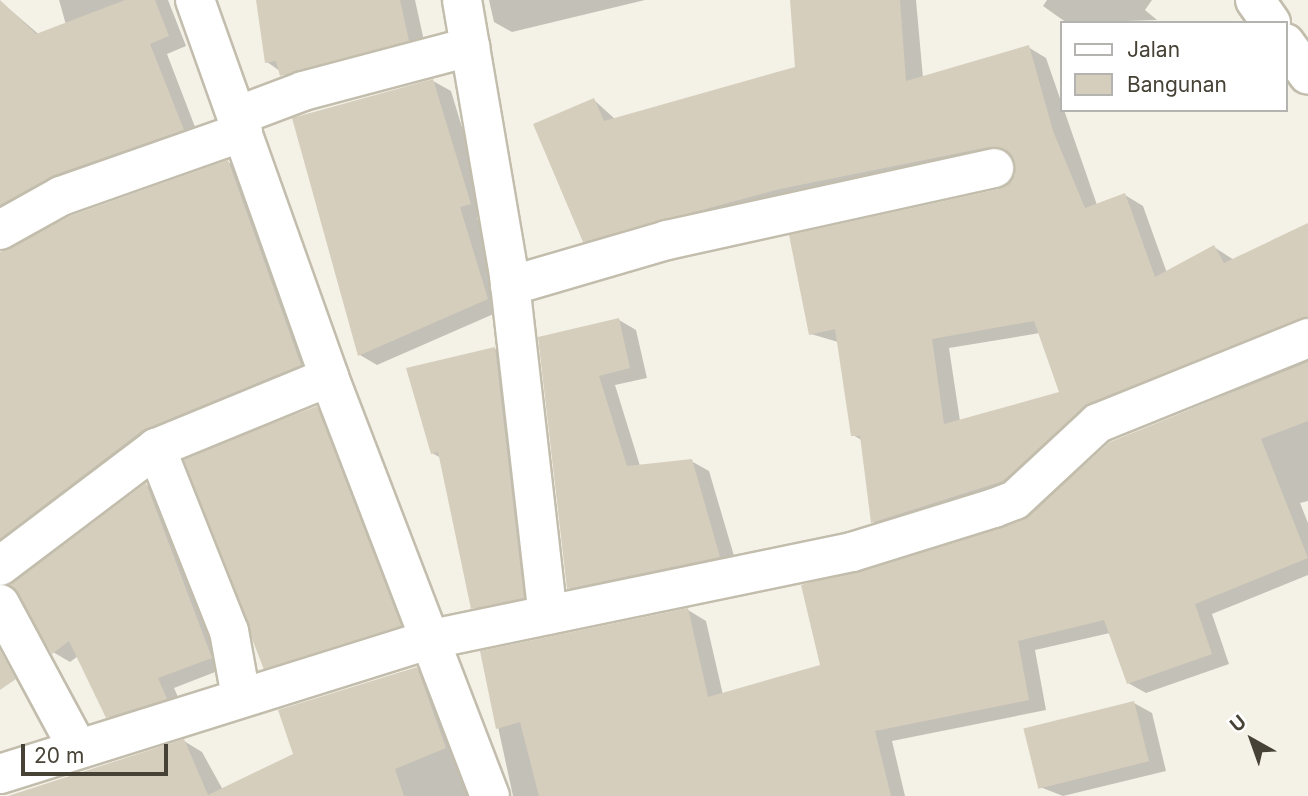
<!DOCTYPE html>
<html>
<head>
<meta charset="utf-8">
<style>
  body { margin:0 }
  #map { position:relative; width:1308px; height:796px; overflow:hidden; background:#f4f1e7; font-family:Inter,sans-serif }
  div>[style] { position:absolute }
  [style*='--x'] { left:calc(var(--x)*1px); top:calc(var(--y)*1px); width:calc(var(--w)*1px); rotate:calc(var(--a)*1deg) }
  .shadow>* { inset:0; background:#0003 }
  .building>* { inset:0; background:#d6cebc; transform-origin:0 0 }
  .roads { filter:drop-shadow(2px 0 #c2bdac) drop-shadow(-2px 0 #c2bdac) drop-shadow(0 2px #c2bdac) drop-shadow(0 -2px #c2bdac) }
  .street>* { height:38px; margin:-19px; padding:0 19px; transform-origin:19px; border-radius:19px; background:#fff }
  span { translate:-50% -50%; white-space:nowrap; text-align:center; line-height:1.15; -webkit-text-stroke:5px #fff; paint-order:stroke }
  .legend { position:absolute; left:1060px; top:21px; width:228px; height:91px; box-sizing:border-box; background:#fff; border:2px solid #b5b3af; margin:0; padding:9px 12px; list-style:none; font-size:21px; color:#474236 }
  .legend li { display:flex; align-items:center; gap:14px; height:35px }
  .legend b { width:35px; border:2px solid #b5b3af }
  .north { position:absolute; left:1217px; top:705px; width:70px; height:70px; -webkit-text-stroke:5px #fff; paint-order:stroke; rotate:320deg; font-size:19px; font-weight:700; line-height:28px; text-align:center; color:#474236 }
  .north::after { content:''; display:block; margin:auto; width:24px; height:32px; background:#474236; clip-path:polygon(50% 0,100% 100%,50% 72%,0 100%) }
  .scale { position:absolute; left:21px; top:744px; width:147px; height:32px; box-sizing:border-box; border:4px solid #474236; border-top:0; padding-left:9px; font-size:21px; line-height:24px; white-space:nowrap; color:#474236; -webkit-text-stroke:5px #fff; paint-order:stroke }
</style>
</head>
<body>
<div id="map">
  <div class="shadow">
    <div style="clip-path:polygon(59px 0,168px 0,186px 46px,167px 54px,200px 140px,0 228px,0 1px,78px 68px)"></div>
    <div style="clip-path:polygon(258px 0,415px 0,426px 50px,300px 85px,267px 62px)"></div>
    <div style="clip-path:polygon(489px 0,645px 0,512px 32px,494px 22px)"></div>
    <div style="clip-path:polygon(evenodd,792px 0,916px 0,923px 78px,1028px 47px,1046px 58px,1097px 205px,1125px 195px,1143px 206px,1167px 273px,1214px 247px,1234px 260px,1308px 225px,1308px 331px,1108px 413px,1022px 491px,891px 532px,873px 522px,863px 441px,853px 435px,838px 342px,811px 334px,1000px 191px,1016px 176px,1012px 156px,602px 251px,584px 241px,594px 100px,616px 120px,797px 68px,792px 0,1040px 333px,1061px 393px,960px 421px,949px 348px,1040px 333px)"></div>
    <div style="clip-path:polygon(1047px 0,1152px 0,1145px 10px,1157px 20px,1067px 23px,1043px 6px)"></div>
    <div style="clip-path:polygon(433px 81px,451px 91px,488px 213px,477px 217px,505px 309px,377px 365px,360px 355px)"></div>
    <div style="clip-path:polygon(228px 162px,246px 173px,318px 375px,0 567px,0 254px)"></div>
    <div style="clip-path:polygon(619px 320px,636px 330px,647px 378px,615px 385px,640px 466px,691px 461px,709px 471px,737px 566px,586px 598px,569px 588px,540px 339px)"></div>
    <div style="clip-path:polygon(495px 349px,512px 359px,541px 607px,490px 618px,473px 607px,441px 458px,432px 453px)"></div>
    <div style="clip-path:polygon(1308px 360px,1308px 501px,1300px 503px,1308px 523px,1308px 575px,1212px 614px,1229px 664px,1146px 693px,1128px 683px,1110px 633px,1035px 650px,1046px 710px,892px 741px,905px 796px,513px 796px,482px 653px,688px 610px,706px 621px,723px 695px,822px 666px,1024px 522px,1111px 443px)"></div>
    <div style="clip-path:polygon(316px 408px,333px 418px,417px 635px,283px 677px,266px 667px)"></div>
    <div style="clip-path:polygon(146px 485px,163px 495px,228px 667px,174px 688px,183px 708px,125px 726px,108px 717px,78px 656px,70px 662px,53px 652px)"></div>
    <div style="clip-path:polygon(417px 669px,435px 679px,480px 796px,80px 796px,184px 741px,202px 752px,223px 790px,295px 755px)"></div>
    <div style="clip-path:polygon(1134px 703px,1152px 713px,1166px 771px,1063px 796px,1040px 787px)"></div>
  </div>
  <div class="building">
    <div style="clip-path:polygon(0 0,36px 34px,125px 0,155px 0,169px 36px,150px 44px,184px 130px,54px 175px,0 205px)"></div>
    <div style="clip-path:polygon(256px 0,400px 0,409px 41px,280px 76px,276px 61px,265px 63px)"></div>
    <div style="clip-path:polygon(evenodd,790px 0,900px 0,906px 81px,1029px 45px,1053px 131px,1085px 208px,1125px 193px,1155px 277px,1214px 245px,1224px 263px,1308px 223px,1308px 317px,1089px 403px,1003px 481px,871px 523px,860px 436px,851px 436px,835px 329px,809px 335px,789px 235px,999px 189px,1015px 175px,1011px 154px,989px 147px,780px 189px,583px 242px,533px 124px,594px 98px,604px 121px,795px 67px,790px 0,1034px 321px,1059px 392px,944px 424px,932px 339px,1034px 321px)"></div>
    <div style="clip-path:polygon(433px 79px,471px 204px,460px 207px,488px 299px,358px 356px,292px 118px)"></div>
    <div style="clip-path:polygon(228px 160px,301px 365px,143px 430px,0 539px,0 252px,70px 216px)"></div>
    <div style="clip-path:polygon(619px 318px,630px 368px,599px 376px,627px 466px,692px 459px,720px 557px,567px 589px,538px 337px)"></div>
    <div style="clip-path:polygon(495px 347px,524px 598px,471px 609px,438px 452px,431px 454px,406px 368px)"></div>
    <div style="clip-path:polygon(1308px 362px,1308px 421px,1261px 439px,1308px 558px,1195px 604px,1212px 654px,1127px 684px,1104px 620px,1018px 641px,1029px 700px,875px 731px,891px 796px,539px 796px,520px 722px,496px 729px,480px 651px,688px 608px,708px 697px,820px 665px,801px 585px,1023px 520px,1110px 442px)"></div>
    <div style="left:317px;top:406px;width:235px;height:144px;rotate:69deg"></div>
    <div style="clip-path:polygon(146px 483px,212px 658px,158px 678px,167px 699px,106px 718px,69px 641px,52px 654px,10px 585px)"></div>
    <div style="clip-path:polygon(0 650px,16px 679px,0 690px)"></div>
    <div style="clip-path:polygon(417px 667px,446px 748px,395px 769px,404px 796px,8px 796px,184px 739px,208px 795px,293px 754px,278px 710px)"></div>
    <div style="left:1134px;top:701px;width:62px;height:114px;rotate:76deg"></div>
  </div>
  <div class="roads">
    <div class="street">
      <div style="--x:195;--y:0;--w:400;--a:70.4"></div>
      <div style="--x:329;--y:377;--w:449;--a:69"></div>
      <div style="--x:462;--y:0;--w:279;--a:80.3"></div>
      <div style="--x:509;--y:275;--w:342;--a:83.5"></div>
      <div style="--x:1255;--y:0;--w:28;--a:55"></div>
      <div style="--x:1285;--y:43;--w:39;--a:54"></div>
      <div style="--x:237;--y:116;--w:71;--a:-20.7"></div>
      <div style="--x:303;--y:91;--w:173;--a:-14.8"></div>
      <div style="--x:0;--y:230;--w:70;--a:-29.1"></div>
      <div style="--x:61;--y:196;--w:193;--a:-19.4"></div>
      <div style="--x:510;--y:286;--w:164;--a:-16.3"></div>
      <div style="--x:667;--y:240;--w:335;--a:-12.4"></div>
      <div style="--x:156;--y:448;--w:197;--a:68.3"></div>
      <div style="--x:229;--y:631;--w:67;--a:79.7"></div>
      <div style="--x:0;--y:566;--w:196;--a:-37.1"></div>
      <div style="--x:156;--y:448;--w:187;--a:-22.3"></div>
      <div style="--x:0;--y:604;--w:162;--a:61.7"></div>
      <div style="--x:0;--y:774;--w:453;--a:-17.4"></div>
      <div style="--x:432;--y:639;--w:429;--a:-11.7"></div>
      <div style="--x:852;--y:552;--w:149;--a:-17.2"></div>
      <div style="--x:994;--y:508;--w:22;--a:-21"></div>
      <div style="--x:1015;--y:500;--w:113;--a:-42.9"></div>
      <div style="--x:1098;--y:423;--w:227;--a:-22"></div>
    </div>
  </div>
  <ul class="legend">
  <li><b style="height:9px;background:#fff"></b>Jalan</li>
  <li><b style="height:19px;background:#d6cebc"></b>Bangunan</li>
  </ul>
  <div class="north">U</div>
  <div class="scale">20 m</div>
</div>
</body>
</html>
